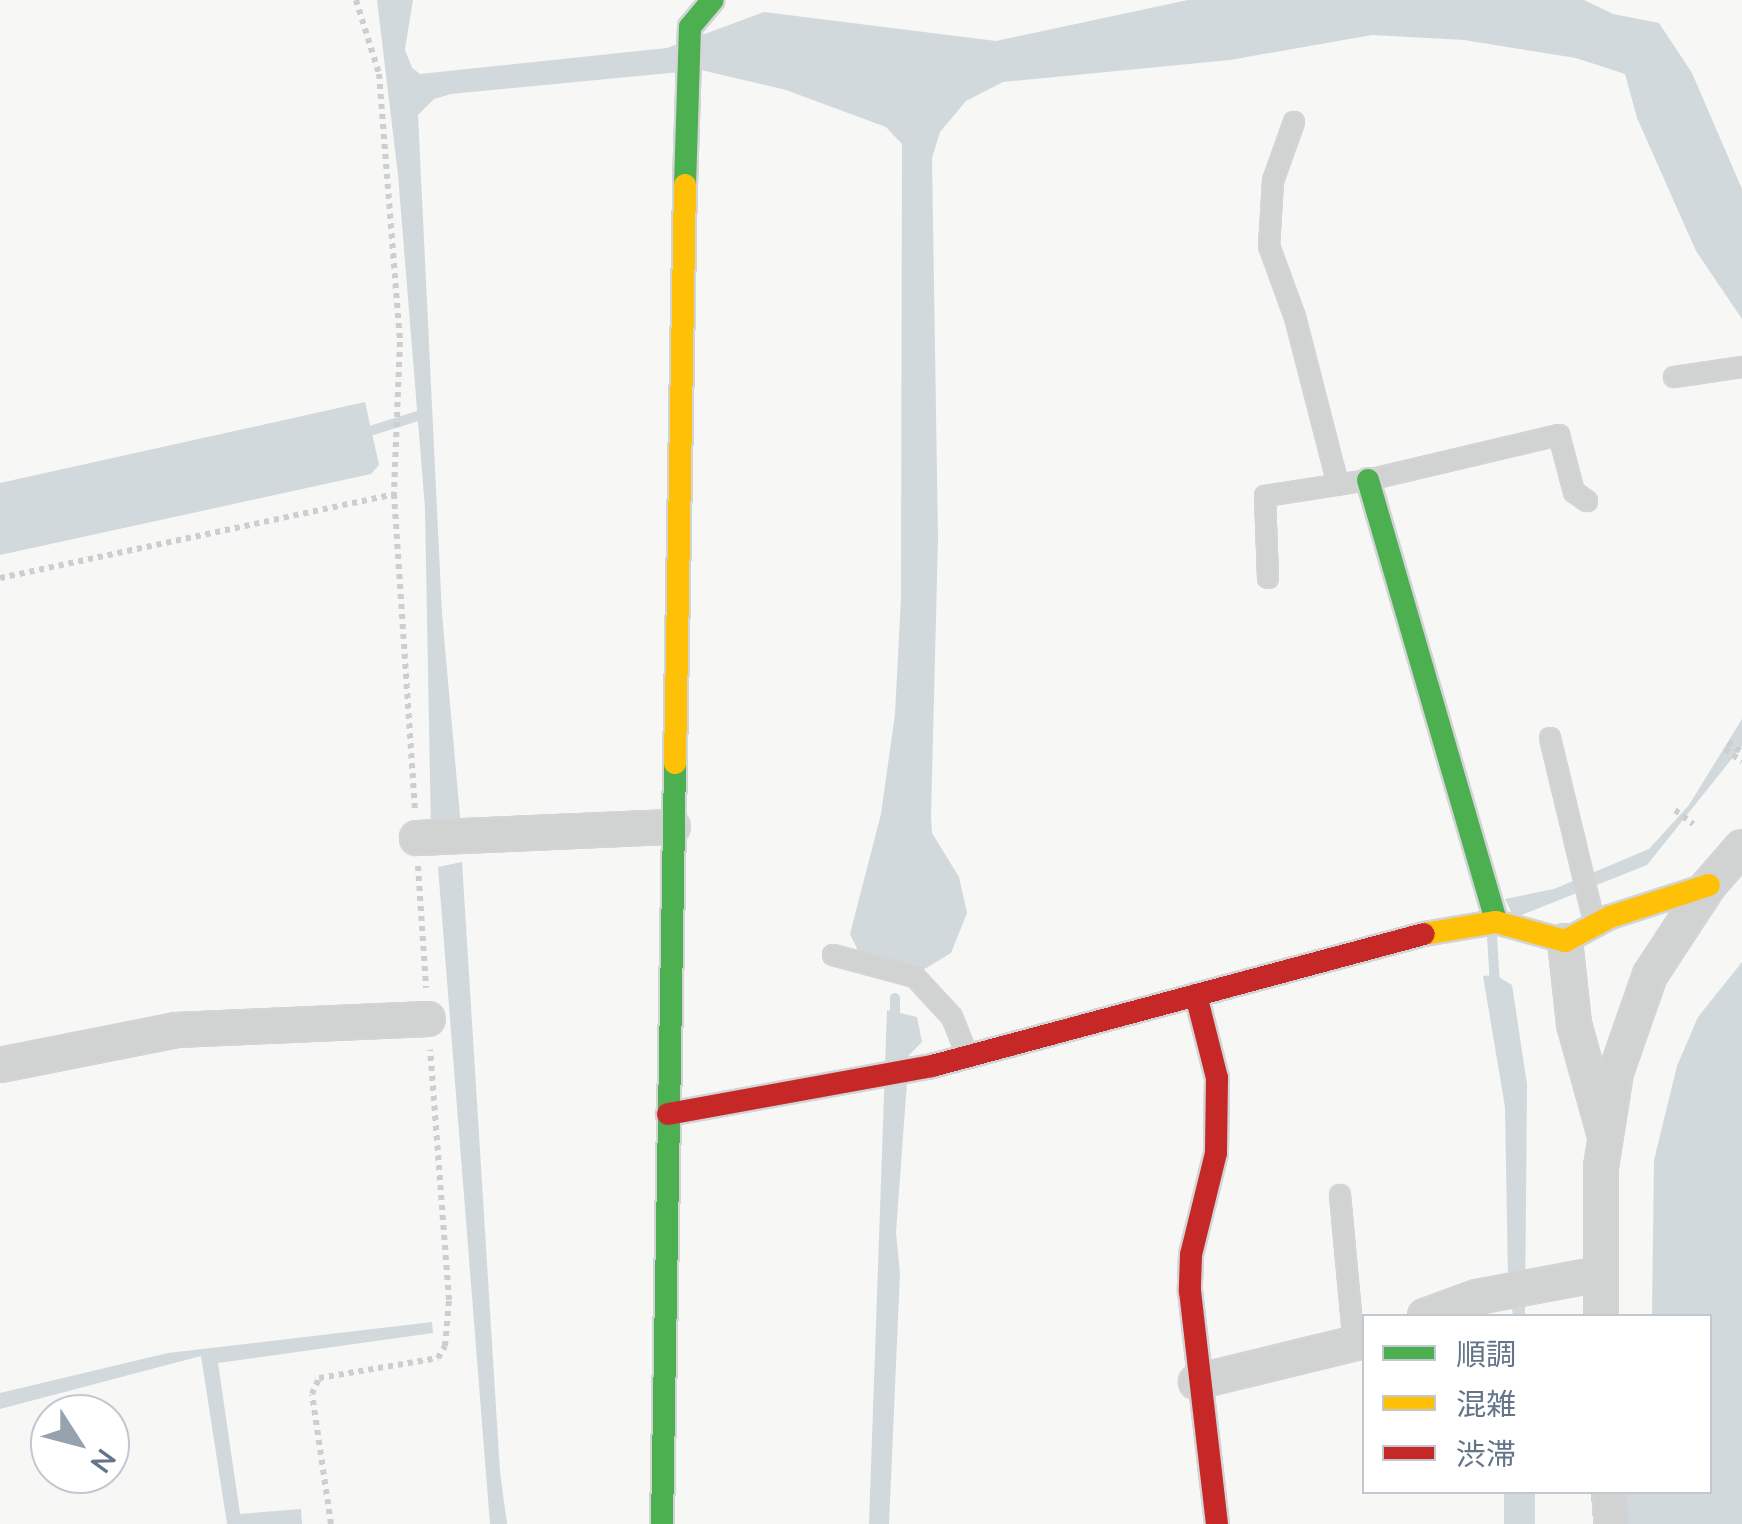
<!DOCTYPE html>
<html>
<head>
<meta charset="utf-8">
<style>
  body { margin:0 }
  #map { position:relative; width:1742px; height:1524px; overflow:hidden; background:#f7f7f5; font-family:"Nunito Sans","Noto Sans JP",sans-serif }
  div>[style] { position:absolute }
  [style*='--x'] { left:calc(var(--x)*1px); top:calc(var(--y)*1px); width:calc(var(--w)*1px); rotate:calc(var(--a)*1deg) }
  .water>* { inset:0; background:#d1d9dc; transform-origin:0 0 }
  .stream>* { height:10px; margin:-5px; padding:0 5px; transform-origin:5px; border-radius:5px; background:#d1d9dc }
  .path>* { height:6px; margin-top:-3px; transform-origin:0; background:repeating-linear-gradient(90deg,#cdced0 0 5px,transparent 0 10px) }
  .roads { filter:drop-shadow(2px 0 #d2d4d5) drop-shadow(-2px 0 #d2d4d5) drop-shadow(0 2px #d2d4d5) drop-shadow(0 -2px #d2d4d5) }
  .lane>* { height:18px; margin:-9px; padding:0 9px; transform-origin:9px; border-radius:9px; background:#d1d2d2 }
  .street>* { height:32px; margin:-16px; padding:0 16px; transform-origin:16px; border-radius:16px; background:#d1d2d2 }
  .fast>* { height:22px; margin:-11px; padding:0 11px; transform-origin:11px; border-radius:11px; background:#4caf50 }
  .slow>* { height:22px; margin:-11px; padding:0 11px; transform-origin:11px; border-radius:11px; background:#ffc107 }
  .jam>* { height:22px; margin:-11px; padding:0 11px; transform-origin:11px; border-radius:11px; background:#c62828 }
  span { translate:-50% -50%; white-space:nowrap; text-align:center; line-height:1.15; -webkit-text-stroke:10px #fff; paint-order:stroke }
  .legend { position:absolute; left:1362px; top:1314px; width:350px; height:180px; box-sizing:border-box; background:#fff; border:2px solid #c1c8d0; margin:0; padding:12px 18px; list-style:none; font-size:30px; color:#647589 }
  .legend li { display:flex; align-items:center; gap:20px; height:50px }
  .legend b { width:50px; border:2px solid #c1c8d0 }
  .north { position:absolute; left:30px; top:1394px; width:100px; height:100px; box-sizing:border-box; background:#fff; border:2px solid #c1c8d0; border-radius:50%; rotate:126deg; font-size:28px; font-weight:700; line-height:40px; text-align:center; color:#647589 }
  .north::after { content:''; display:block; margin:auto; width:35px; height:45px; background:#97a2af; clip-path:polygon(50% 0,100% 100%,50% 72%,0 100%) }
</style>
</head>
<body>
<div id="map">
  <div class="water">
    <div style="clip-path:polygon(377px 0,413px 0,403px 61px,420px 74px,667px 48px,764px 12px,996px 41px,1188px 0,1584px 0,1613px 14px,1659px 23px,1692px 73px,1742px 189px,1742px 319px,1696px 251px,1637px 118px,1625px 74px,1576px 58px,1464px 40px,1372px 35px,1230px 60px,1003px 82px,966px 101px,940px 132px,932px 158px,938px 539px,931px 816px,932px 833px,959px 877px,967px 913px,951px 953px,918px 973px,862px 959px,850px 934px,881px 814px,895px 714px,901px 599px,902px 144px,886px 127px,786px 90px,701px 70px,451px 94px,434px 99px,418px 115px,442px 614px,461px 827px,431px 833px,425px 508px,398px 175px)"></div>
    <div style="clip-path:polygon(365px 402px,379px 465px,371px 474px,0 555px,0 483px)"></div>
    <div style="clip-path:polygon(1742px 719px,1742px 746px,1647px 865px,1514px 918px,1505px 899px,1554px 889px,1649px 849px,1689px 805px)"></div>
    <div style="clip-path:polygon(462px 862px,500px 1472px,507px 1524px,490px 1524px,438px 867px)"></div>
    <div style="clip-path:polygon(1742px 962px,1742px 1524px,1621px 1524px,1621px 1492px,1710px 1492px,1710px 1316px,1652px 1316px,1654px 1160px,1677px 1066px,1698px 1017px)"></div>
    <div style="clip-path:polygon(1495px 975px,1512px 985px,1527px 1084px,1525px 1316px,1513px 1316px,1508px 1280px,1505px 1107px,1483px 976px)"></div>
    <div style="clip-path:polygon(887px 1010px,917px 1017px,922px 1042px,909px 1055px,896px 1232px,900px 1273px,889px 1524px,869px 1524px)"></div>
    <div style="clip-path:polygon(432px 1322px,433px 1333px,218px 1363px,240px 1514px,301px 1509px,302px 1524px,227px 1524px,201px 1356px,0 1409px,0 1393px,168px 1353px)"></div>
    <div style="left:1504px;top:1492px;width:31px;height:32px"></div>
  </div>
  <div class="stream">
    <div style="--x:398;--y:46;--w:24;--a:68"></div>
    <div style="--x:373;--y:430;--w:47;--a:-17.3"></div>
    <div style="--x:1492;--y:935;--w:52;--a:86.7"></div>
    <div style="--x:895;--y:1023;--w:25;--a:-90"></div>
  </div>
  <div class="path">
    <div style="--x:356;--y:0;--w:77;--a:72.7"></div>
    <div style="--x:379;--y:74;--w:269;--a:85.5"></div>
    <div style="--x:400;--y:342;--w:152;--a:92.3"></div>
    <div style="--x:394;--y:494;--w:315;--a:86.2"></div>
    <div style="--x:0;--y:578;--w:403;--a:-12"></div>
    <div style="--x:1728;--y:742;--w:17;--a:36"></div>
    <div style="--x:1725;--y:749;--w:21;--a:37"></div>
    <div style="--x:1675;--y:810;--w:23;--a:38"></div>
    <div style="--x:418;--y:866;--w:122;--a:86.2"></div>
    <div style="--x:331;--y:1524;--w:131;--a:-98.3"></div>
    <div style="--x:312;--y:1394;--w:17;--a:-66"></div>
    <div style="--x:319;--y:1378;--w:121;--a:-9.5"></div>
    <div style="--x:438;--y:1358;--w:14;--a:-60"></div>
    <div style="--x:445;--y:1346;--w:46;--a:-85"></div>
    <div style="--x:449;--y:1300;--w:251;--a:-94.3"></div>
  </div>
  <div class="roads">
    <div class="lane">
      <div style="--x:1294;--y:122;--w:63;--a:109.6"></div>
      <div style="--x:1273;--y:181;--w:65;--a:93.5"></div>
      <div style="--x:1269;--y:246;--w:76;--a:69.9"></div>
      <div style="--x:1295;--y:317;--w:173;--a:75.6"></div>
      <div style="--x:1674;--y:377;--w:69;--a:-8.4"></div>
      <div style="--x:1268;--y:578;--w:82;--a:-92.1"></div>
      <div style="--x:1265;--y:496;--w:104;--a:-8.8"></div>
      <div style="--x:1368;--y:480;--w:196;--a:-13.3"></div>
      <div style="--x:1559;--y:435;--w:59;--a:75.3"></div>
      <div style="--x:1574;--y:492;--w:16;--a:35"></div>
      <div style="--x:1550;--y:738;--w:192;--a:76.5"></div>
      <div style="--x:833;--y:955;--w:85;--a:15"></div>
      <div style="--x:915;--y:977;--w:54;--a:47.2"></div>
      <div style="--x:952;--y:1017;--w:43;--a:68.2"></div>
      <div style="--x:1340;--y:1195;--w:152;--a:84.7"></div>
    </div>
    <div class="street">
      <div style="--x:417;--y:838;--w:256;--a:-2.5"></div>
      <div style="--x:1565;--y:941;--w:83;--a:83.8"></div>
      <div style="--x:1574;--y:1024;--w:112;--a:74.5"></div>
      <div style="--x:0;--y:1065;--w:179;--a:-11.2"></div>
      <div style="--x:176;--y:1030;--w:252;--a:-2.5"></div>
      <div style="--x:1425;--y:1316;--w:55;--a:-20.1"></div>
      <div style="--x:1477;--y:1297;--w:125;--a:-10.6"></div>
      <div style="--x:1601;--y:1316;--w:149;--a:-90"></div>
      <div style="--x:1601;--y:1167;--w:96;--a:-81"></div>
      <div style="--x:1616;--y:1072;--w:103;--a:-70.7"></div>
      <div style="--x:1650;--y:975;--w:108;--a:-56.8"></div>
      <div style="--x:1709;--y:885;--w:50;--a:-49"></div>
      <div style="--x:1196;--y:1382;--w:173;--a:-13.7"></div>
      <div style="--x:1609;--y:1492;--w:32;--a:86"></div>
    </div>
    <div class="fast">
      <div style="--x:685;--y:185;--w:158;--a:-88.2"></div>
      <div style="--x:690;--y:27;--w:35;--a:-50"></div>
      <div style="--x:1368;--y:480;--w:460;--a:73.8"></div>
      <div style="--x:662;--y:1524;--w:761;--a:-89.02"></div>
    </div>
    <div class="slow">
      <div style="--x:675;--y:763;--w:578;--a:-89.01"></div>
      <div style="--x:1424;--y:934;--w:73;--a:-9.5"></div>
      <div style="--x:1496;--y:922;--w:72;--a:15.4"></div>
      <div style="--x:1565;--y:941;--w:51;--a:-28.1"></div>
      <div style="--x:1610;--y:917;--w:104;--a:-17.9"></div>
    </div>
    <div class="jam">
      <div style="--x:1196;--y:995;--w:86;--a:75.8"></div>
      <div style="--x:1217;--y:1078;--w:75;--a:90.8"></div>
      <div style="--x:1216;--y:1153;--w:105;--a:103.8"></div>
      <div style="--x:1191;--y:1255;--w:36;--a:92"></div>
      <div style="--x:1190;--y:1291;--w:235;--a:83.4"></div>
      <div style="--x:668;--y:1114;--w:268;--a:-10.3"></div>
      <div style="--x:932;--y:1066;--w:509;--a:-15.02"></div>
    </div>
  </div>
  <ul class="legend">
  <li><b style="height:12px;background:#4caf50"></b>順調</li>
  <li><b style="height:12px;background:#ffc107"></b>混雑</li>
  <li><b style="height:12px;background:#c62828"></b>渋滞</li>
  </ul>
  <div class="north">N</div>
</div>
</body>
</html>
